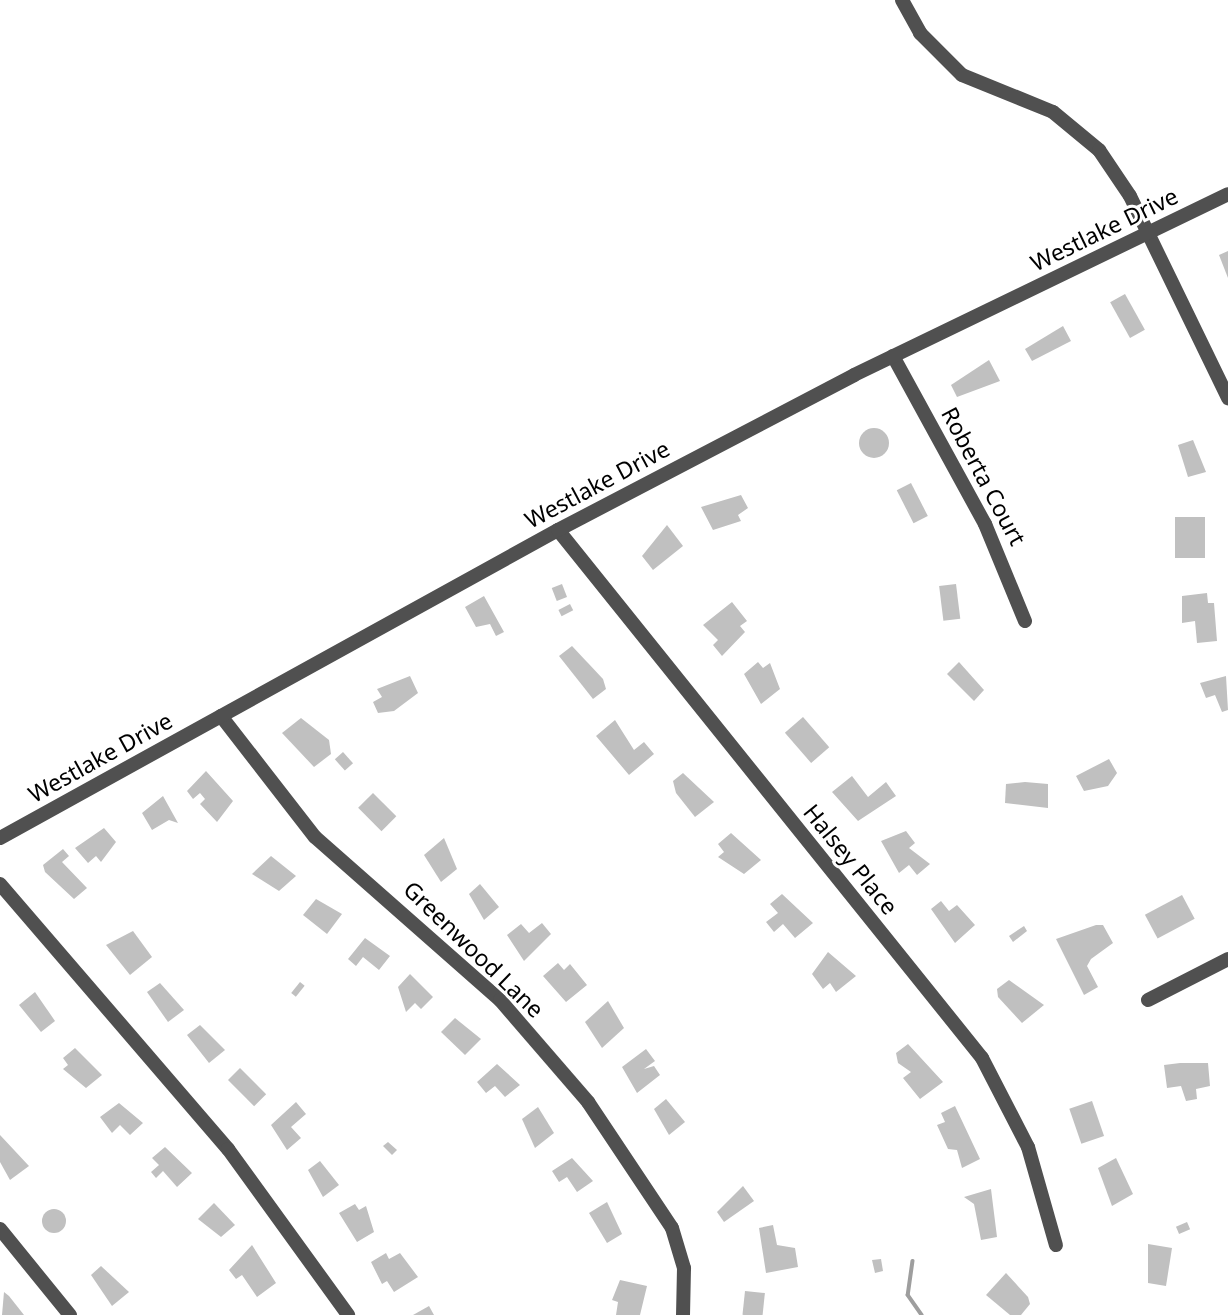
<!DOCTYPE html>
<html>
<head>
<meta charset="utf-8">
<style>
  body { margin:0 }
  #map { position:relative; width:1228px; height:1315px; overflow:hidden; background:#fff; font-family:"Noto Sans",sans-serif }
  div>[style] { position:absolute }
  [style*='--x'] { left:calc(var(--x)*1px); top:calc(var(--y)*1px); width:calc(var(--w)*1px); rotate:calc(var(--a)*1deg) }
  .stream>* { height:3.5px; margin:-1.75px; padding:0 1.75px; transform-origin:1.75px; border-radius:1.75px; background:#9e9e9e }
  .building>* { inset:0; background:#c0c0c0; transform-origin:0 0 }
  .round { border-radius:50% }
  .minor>* { height:14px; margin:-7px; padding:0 7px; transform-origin:7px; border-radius:7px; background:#505050 }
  span { translate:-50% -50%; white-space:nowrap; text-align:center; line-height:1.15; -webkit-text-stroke:6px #fff; paint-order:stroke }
  .street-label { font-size:23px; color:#000 }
</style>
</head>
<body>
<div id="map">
  <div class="stream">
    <div style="--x:913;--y:1261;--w:34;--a:98"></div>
    <div style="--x:908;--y:1295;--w:24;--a:55"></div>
  </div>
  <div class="building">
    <div style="clip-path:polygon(1228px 251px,1228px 278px,1219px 255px)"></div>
    <div style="left:1125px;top:294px;width:41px;height:17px;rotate:61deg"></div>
    <div style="clip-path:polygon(1063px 326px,1071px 341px,1032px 361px,1025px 349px)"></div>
    <div style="clip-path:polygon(989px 360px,1000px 381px,957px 397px,951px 385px)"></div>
    <div class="round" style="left:859px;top:428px;width:30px;height:30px"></div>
    <div style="clip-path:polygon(1193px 440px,1206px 472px,1188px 477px,1178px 445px)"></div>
    <div style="left:911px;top:483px;width:37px;height:16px;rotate:63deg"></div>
    <div style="clip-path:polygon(741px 495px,748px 508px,738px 515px,741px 521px,713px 530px,701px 507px)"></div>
    <div style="left:1175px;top:517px;width:30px;height:41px"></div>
    <div style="clip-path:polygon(667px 525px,683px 546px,653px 570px,642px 556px)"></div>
    <div style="left:562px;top:584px;width:14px;height:11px;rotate:69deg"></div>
    <div style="left:956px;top:584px;width:35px;height:17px;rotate:83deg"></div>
    <div style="clip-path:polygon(1207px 593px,1208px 603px,1214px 603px,1217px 641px,1197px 643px,1195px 621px,1182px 623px,1182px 596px)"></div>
    <div style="clip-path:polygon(484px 596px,504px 632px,496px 636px,490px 624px,476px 627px,465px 607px)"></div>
    <div style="clip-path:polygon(732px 602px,747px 621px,740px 626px,745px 632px,722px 656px,713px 645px,718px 640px,703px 625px)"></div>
    <div style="left:570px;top:604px;width:7px;height:13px;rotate:63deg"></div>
    <div style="clip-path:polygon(572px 646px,603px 679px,606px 689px,593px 699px,559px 656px)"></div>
    <div style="clip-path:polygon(758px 662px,763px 668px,770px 663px,780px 689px,761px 704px,744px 674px)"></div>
    <div style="clip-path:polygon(959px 662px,984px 690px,974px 701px,947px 674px)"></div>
    <div style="clip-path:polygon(410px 676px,418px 693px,394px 711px,378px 713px,373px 702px,382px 697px,377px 689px)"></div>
    <div style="clip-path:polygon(1226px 676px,1228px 710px,1222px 712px,1215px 695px,1206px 698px,1200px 683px)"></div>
    <div style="left:803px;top:717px;width:40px;height:24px;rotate:49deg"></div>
    <div style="clip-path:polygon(301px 718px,329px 740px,331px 754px,314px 767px,282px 733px)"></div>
    <div style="clip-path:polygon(615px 720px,634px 750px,644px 742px,654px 754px,629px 775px,596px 736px)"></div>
    <div style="left:343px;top:752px;width:15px;height:11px;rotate:48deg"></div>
    <div style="clip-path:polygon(1109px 759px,1117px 773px,1108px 786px,1084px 791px,1076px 776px)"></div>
    <div style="clip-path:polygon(206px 771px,233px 801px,217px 822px,200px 804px,205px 799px,200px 793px,193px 799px,187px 791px)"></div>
    <div style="clip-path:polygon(683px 773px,714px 802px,695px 817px,676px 793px,673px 781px)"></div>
    <div style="clip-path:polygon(852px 776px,868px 797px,886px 782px,896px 796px,858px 821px,832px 792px)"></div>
    <div style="clip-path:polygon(1025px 782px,1048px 784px,1048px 808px,1005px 803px,1006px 784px)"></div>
    <div style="left:373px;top:793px;width:33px;height:21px;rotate:45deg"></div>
    <div style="clip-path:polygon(163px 796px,178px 823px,169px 820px,152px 830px,142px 813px)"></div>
    <div style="clip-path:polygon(104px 828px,116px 842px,101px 862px,96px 856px,88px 863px,75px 848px)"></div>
    <div style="clip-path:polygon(906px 831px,915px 843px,909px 848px,930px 864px,917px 875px,909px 865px,899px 873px,881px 841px)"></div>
    <div style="clip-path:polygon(731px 833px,761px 860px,744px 874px,718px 857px,724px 852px,718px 844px)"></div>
    <div style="clip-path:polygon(444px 838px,457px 869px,441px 882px,424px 855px)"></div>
    <div style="clip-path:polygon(63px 849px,69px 856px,62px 862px,87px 888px,74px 899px,45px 872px,43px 865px)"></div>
    <div style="clip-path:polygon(271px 856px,296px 876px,279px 891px,252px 874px)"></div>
    <div style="clip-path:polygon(480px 884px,499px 907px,484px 920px,469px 894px)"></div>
    <div style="clip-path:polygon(782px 894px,813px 923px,795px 938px,783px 924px,774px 932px,766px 922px,778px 913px,770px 904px)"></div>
    <div style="left:1182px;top:895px;width:27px;height:42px;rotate:62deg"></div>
    <div style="clip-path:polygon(316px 899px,342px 914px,327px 934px,303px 915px)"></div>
    <div style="clip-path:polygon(941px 901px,949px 911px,957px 905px,975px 925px,955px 943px,931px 909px)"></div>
    <div style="clip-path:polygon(542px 923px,551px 934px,524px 961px,507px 935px,521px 924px,529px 933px)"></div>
    <div style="clip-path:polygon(1096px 925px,1103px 925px,1113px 943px,1091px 959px,1087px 966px,1098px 987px,1084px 995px,1056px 939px)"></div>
    <div style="clip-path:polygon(1024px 926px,1027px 931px,1013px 942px,1009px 936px)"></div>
    <div style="clip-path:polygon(133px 931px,152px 957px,130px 975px,106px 945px)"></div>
    <div style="clip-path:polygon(365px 938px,390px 956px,379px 970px,363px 957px,356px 966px,348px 959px)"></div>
    <div style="clip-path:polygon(828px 952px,856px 976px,836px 992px,830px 983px,823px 989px,812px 974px)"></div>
    <div style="clip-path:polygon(558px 963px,564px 970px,570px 964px,587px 985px,566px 1002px,543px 976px)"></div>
    <div style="clip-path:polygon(410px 974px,433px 997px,421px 1009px,415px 1003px,406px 1012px,398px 987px)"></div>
    <div style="clip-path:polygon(1009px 980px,1044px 1005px,1022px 1023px,998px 997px,997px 989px)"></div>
    <div style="left:300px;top:982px;width:6px;height:14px;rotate:39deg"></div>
    <div style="clip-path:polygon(160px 983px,184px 1010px,168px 1022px,147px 992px)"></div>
    <div style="clip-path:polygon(35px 992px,55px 1021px,41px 1032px,19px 1005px)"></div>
    <div style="clip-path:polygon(608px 1001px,624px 1028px,602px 1048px,585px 1022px)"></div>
    <div style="clip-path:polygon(455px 1018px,481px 1039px,465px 1055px,441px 1032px)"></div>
    <div style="clip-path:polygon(200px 1025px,225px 1050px,209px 1063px,187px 1035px)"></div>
    <div style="clip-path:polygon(908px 1044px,943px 1082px,920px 1099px,903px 1078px,911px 1072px,898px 1063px,896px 1053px)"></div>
    <div style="clip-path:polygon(75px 1048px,102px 1075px,86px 1088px,63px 1069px,68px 1065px,63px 1058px)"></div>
    <div style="clip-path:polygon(646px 1049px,655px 1061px,644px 1069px,654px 1066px,660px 1075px,637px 1093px,622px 1067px)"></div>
    <div style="clip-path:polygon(1180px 1063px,1208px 1063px,1210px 1086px,1196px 1089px,1197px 1099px,1186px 1101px,1181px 1086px,1167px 1088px,1164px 1065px)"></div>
    <div style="clip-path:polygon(497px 1064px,520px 1085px,505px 1097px,495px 1086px,486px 1093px,477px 1082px)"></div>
    <div style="left:240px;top:1068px;width:37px;height:17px;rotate:45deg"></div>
    <div style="clip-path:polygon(666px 1099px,685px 1122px,669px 1135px,654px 1109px)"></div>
    <div style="left:1092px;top:1101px;width:37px;height:24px;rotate:71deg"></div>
    <div style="clip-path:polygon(296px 1102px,306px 1114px,291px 1127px,301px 1138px,287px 1150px,271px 1125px)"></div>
    <div style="clip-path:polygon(119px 1103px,143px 1123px,130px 1135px,120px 1125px,112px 1133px,100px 1117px)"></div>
    <div style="clip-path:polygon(955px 1106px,980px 1159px,962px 1168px,957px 1150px,948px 1149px,937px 1125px,945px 1122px,941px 1113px)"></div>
    <div style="clip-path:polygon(538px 1107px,554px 1133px,535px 1148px,522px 1119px)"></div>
    <div style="clip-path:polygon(0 1135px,29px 1166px,10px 1180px,0 1162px)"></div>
    <div style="clip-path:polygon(388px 1142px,397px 1150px,392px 1155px,383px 1146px)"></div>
    <div style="clip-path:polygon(165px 1147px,192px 1173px,177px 1187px,163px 1171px,156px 1178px,151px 1172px,159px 1165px,152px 1158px)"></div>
    <div style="clip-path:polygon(572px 1158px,593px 1181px,577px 1192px,567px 1177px,559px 1182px,552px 1171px)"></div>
    <div style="clip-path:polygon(1116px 1158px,1133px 1194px,1112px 1206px,1098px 1168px)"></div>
    <div style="clip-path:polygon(320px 1161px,339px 1185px,323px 1197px,308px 1170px)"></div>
    <div style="clip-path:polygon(743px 1186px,754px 1201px,724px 1222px,717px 1212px)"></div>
    <div style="clip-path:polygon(991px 1189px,997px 1237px,981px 1240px,974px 1204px,964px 1197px)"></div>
    <div style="clip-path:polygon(607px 1202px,622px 1234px,607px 1243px,589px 1213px)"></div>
    <div style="clip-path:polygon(214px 1203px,235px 1225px,221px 1237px,198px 1219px)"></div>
    <div style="clip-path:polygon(355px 1204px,359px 1210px,366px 1206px,374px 1232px,357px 1242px,339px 1213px)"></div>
    <div class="round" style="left:42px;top:1209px;width:24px;height:24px"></div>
    <div style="left:1187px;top:1222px;width:8px;height:12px;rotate:67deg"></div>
    <div style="clip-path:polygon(773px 1225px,777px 1245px,795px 1248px,798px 1267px,766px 1273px,759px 1228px)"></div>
    <div style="clip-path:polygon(1148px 1244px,1172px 1248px,1166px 1286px,1148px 1283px)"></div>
    <div style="clip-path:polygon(252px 1245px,276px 1283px,257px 1297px,242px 1275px,236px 1279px,229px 1270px)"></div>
    <div style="clip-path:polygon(386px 1253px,389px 1259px,400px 1253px,418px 1277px,394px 1292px,387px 1281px,382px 1284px,371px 1262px)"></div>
    <div style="clip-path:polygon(881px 1259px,883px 1271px,875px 1273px,872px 1260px)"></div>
    <div style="clip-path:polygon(101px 1266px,129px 1292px,112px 1306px,91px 1275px)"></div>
    <div style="clip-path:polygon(1006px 1273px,1028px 1297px,1030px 1304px,1021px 1315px,1010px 1315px,986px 1295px)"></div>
    <div style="clip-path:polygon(620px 1280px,647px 1286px,640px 1315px,616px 1315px,618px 1302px,612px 1300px)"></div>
    <div style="left:745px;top:1291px;width:20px;height:24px;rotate:6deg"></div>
    <div style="clip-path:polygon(4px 1292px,9px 1296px,24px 1315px,2px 1315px)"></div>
    <div style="clip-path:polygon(429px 1306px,434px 1315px,413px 1315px)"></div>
  </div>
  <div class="minor">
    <div style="--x:902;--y:0;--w:38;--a:61"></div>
    <div style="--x:920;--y:33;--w:59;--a:45"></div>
    <div style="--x:962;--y:75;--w:98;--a:22.1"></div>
    <div style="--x:1053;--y:112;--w:60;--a:39.6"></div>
    <div style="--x:1099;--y:150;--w:55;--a:56"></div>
    <div style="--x:1130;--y:196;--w:225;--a:64.1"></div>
    <div style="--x:893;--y:356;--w:192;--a:61.3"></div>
    <div style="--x:985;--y:524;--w:105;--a:67.6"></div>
    <div style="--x:558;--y:530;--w:677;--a:51.23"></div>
    <div style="--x:982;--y:1058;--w:100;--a:62.7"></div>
    <div style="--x:1028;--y:1147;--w:102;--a:74.1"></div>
    <div style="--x:221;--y:716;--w:153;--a:52.2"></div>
    <div style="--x:315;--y:837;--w:247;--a:41.4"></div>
    <div style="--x:500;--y:1000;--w:135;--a:49.2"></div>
    <div style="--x:588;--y:1102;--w:151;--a:56.3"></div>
    <div style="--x:672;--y:1228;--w:42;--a:73.3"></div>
    <div style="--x:684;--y:1268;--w:47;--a:91.2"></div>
    <div style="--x:0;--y:838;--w:637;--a:-28.9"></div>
    <div style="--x:558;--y:530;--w:334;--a:-27.6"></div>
    <div style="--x:854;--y:375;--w:415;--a:-25.8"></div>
    <div style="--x:0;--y:884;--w:350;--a:49.3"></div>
    <div style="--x:228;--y:1149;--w:205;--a:54.1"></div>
    <div style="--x:1148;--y:1000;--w:90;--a:-27.1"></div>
    <div style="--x:0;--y:1229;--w:111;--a:50.9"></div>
  </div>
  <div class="street-label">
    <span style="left:1104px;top:229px;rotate:-26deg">Westlake Drive</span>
    <span style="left:984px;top:476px;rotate:62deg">Roberta Court</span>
    <span style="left:597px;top:484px;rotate:-28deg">Westlake Drive</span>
    <span style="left:100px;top:757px;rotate:-29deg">Westlake Drive</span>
    <span style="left:851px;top:859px;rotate:51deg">Halsey Place</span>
    <span style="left:474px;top:949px;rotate:44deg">Greenwood Lane</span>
  </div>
</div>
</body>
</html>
